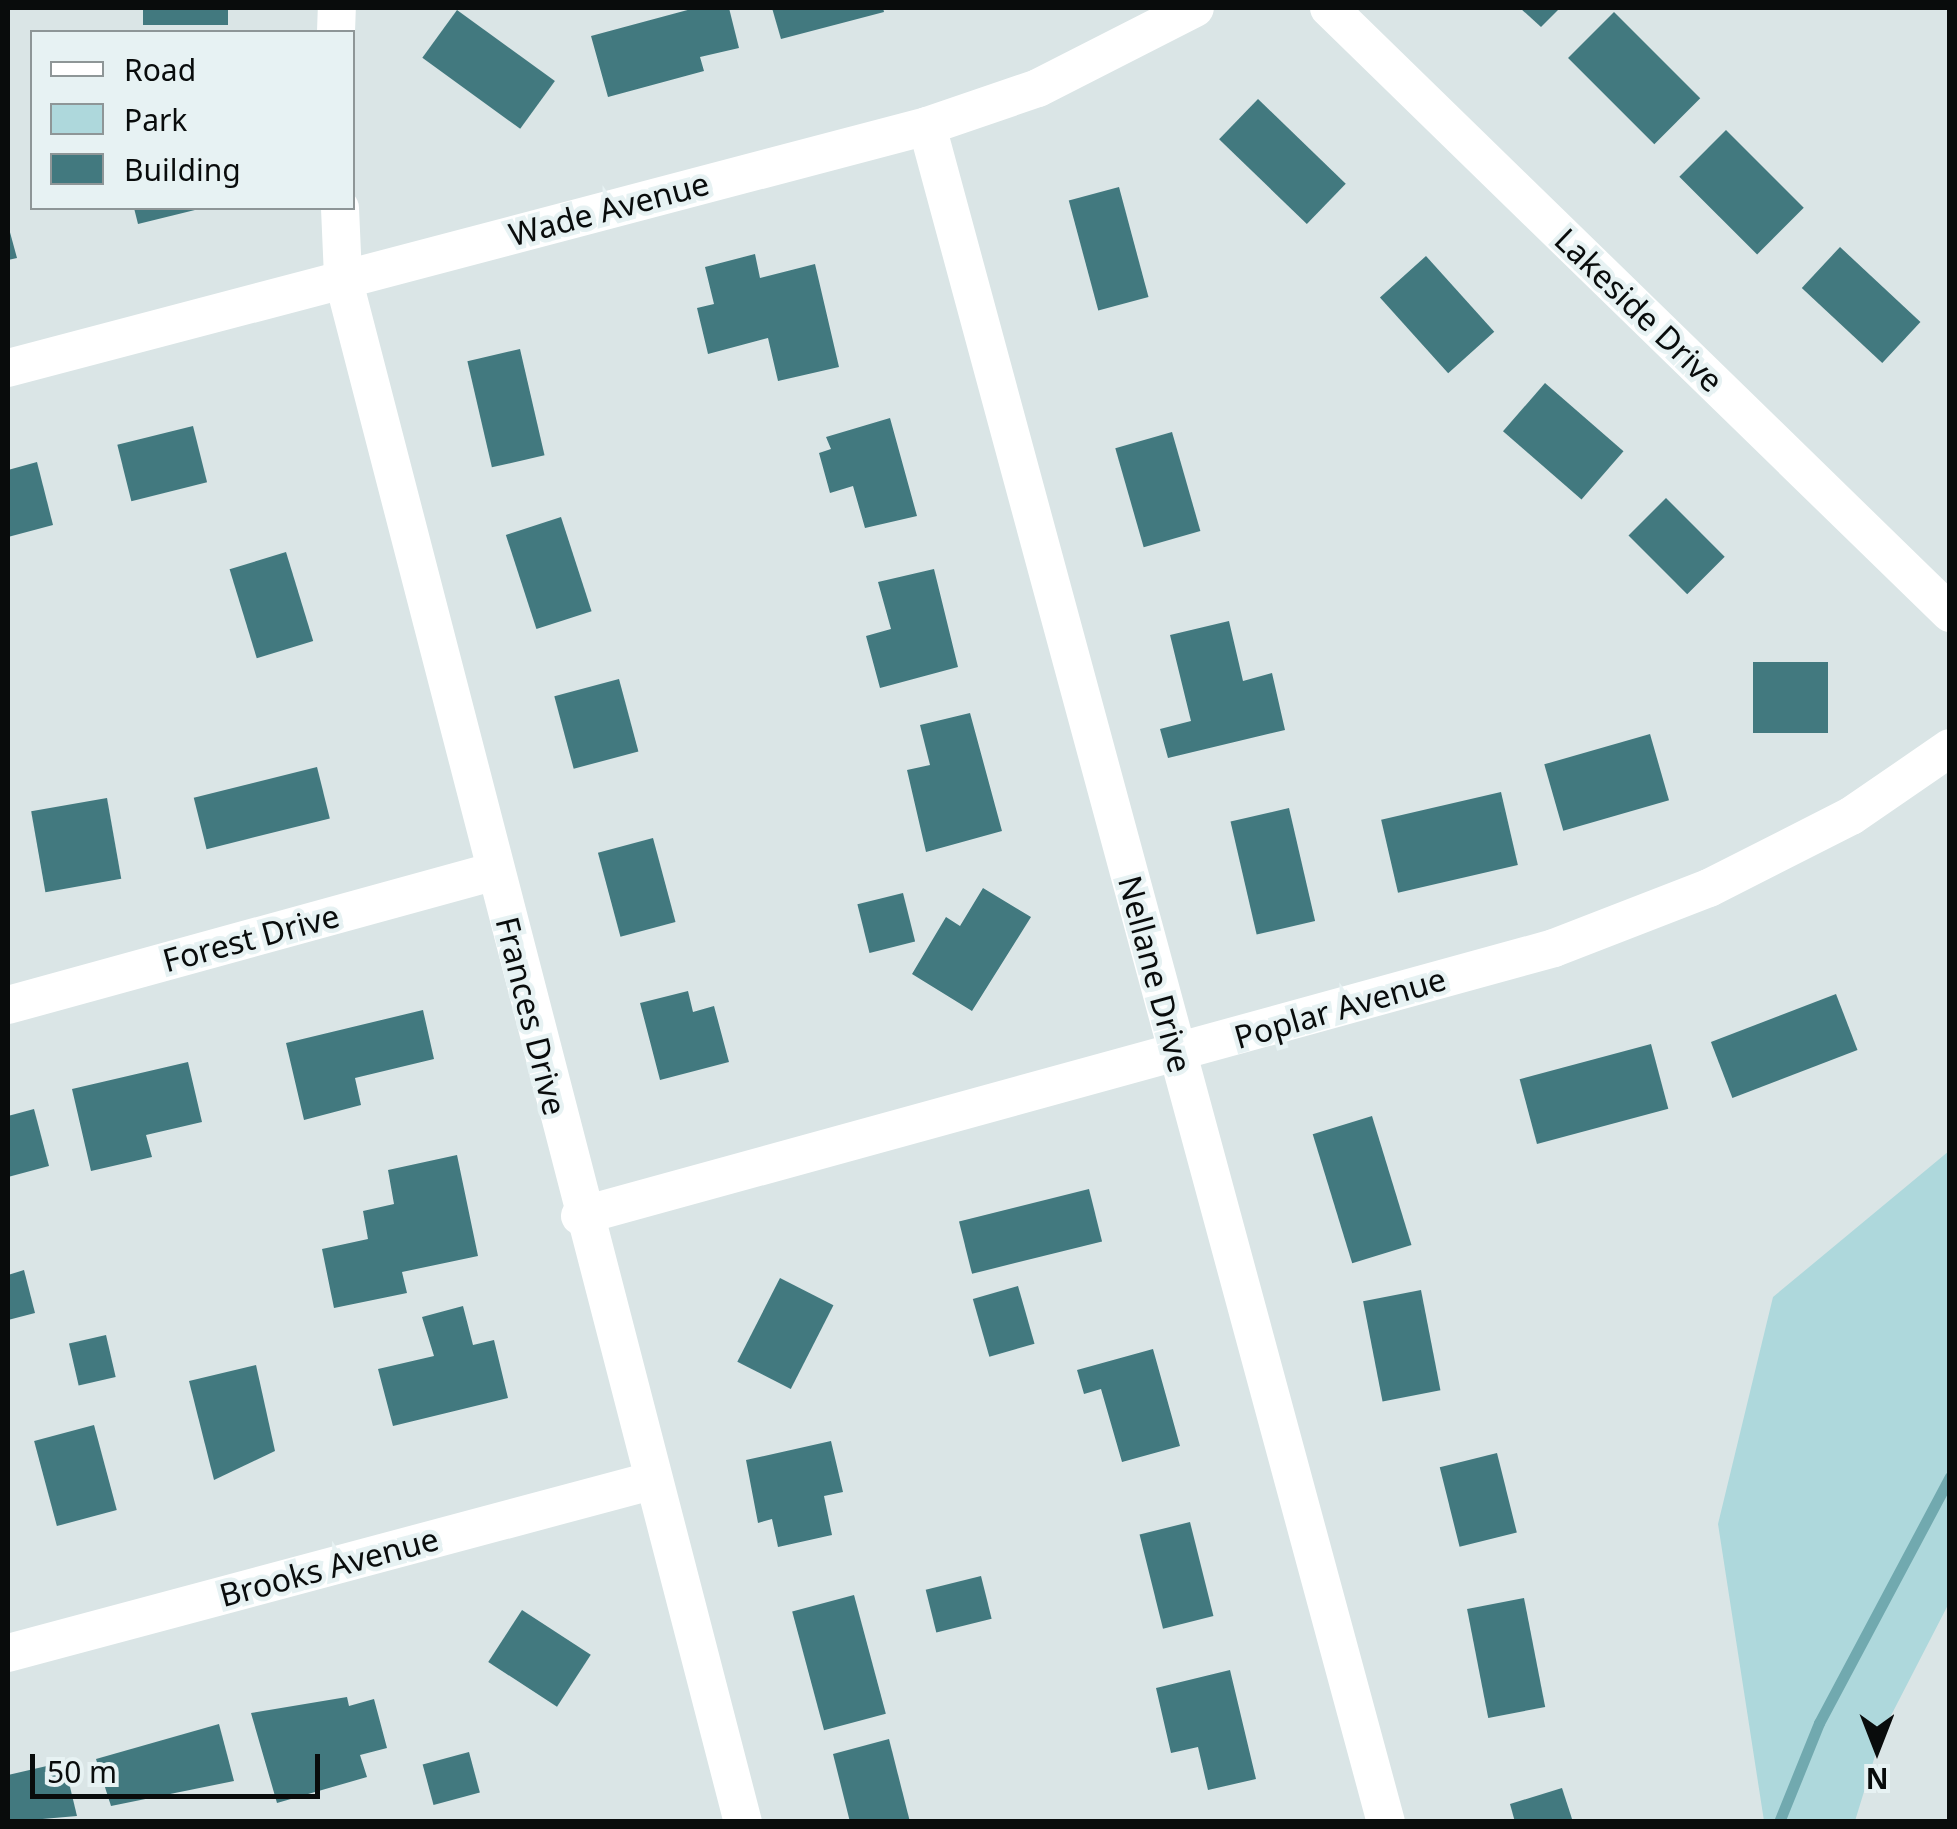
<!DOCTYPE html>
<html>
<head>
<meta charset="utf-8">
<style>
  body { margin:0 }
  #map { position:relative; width:1957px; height:1829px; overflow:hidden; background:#dae5e6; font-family:"Noto Sans",sans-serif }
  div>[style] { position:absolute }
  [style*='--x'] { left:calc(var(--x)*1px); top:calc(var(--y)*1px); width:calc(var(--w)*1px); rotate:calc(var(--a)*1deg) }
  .green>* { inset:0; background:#aed8dc }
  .stream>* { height:11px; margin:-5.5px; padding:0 5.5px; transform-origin:5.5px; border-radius:5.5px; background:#71a9af }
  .building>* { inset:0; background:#42797f; transform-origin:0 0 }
  .minor>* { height:38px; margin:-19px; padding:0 19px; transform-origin:19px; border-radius:19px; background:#fff }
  span { translate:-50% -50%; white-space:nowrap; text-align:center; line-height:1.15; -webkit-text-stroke:9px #e7f2f3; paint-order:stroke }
  .street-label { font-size:32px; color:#090c0c }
  .frame { position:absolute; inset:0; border:10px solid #090c0c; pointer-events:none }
  .legend { position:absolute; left:30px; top:30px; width:325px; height:180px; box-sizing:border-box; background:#e7f2f3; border:2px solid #8e9697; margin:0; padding:12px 18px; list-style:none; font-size:30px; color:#090c0c }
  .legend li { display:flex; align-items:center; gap:20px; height:50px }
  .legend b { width:50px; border:2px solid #8e9697 }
  .north { position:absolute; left:1827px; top:1699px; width:100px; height:100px; -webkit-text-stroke:8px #e7f2f3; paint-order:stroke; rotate:180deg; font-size:28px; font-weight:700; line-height:40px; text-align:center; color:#090c0c }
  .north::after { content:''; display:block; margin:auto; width:35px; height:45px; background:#090c0c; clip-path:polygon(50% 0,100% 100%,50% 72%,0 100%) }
  .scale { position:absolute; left:30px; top:1754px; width:290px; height:45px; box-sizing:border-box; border:5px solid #090c0c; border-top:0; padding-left:12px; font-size:30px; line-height:35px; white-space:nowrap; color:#090c0c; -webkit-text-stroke:8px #e7f2f3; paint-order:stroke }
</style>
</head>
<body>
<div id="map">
  <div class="green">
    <div style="clip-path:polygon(1949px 1151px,1949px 1603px,1882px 1733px,1855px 1821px,1764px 1821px,1718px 1524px,1773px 1297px)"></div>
  </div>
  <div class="stream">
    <div style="--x:1779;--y:1822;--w:107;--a:-68"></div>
    <div style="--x:1819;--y:1723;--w:279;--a:-62"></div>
  </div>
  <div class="building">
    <div style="left:143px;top:8px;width:85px;height:17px"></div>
    <div style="clip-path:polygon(695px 8px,729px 8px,739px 48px,700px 57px,704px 71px,608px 97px,591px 36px)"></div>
    <div style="clip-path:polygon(772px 8px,883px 8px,884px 12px,781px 39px)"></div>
    <div style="clip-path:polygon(1520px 8px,1560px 8px,1541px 27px)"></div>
    <div style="left:457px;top:10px;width:121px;height:59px;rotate:36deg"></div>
    <div style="left:1614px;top:12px;width:122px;height:65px;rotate:45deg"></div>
    <div style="left:1258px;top:99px;width:122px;height:56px;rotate:44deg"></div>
    <div style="left:1726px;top:130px;width:110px;height:66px;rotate:45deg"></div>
    <div style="left:1119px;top:187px;width:114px;height:52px;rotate:75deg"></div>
    <div style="clip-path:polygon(134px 208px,199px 208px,199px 209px,138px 224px)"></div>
    <div style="clip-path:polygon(8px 225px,17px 258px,8px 260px)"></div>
    <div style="left:1840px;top:247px;width:110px;height:56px;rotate:43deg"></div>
    <div style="clip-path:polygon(755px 254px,760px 278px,815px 264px,839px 367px,778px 381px,768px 338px,708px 354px,697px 308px,714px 304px,705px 267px)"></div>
    <div style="left:1426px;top:256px;width:102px;height:62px;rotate:48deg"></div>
    <div style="left:520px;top:349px;width:109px;height:54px;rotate:77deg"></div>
    <div style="left:1545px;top:383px;width:104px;height:64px;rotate:41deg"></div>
    <div style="clip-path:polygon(890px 418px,917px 516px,865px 528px,853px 486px,830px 493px,819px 453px,831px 449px,826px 437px)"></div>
    <div style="left:193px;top:426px;width:58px;height:78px;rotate:76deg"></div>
    <div style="left:1172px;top:432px;width:103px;height:59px;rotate:74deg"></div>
    <div style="clip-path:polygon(37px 462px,53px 525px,8px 537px,8px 470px)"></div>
    <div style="left:1666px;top:498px;width:83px;height:53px;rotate:45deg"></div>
    <div style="left:561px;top:517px;width:99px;height:58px;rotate:72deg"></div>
    <div style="left:286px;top:552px;width:93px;height:59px;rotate:73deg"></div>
    <div style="clip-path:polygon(934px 569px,958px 667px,880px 688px,866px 636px,891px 629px,878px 582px)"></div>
    <div style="clip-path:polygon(1229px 621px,1243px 681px,1272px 673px,1285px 730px,1168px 758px,1160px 729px,1191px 721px,1170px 635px)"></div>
    <div style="left:1753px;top:662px;width:75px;height:71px"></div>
    <div style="left:619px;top:679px;width:75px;height:67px;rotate:75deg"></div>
    <div style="clip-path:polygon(970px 713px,1002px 831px,926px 852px,907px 770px,930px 765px,920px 725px)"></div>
    <div style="left:1650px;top:734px;width:69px;height:110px;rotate:74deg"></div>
    <div style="left:317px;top:767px;width:53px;height:127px;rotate:76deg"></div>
    <div style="left:1501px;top:792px;width:75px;height:123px;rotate:77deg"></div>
    <div style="left:107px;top:798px;width:82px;height:77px;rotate:80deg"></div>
    <div style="left:1289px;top:808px;width:116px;height:60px;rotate:77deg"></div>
    <div style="left:653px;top:838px;width:87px;height:57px;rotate:75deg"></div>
    <div style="clip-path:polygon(983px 888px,1031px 917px,972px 1011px,912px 974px,946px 917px,960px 926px)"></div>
    <div style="left:903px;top:893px;width:50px;height:47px;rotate:76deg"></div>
    <div style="clip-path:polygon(688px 991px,693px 1012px,714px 1006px,729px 1062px,660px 1080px,640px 1003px)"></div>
    <div style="left:1836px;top:994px;width:60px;height:134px;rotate:69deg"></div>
    <div style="clip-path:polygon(423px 1010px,434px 1059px,355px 1078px,361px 1105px,304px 1120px,286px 1043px)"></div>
    <div style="left:1651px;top:1044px;width:67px;height:136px;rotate:75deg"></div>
    <div style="clip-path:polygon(188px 1062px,202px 1122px,146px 1135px,152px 1157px,91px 1171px,72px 1089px)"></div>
    <div style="clip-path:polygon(34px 1109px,49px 1166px,8px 1177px,8px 1116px)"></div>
    <div style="left:1372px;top:1116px;width:135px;height:62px;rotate:73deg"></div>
    <div style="clip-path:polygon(457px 1155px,478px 1256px,402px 1272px,407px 1293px,334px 1308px,322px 1249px,368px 1239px,363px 1211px,394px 1204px,388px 1170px)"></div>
    <div style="left:1089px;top:1189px;width:54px;height:134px;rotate:76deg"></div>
    <div style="clip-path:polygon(24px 1270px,35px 1313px,8px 1320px,8px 1275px)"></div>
    <div style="left:780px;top:1278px;width:60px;height:94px;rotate:27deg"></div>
    <div style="left:1018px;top:1286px;width:60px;height:47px;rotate:74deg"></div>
    <div style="left:1421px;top:1290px;width:102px;height:59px;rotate:79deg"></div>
    <div style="clip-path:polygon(463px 1306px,473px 1345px,494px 1340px,508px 1398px,393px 1426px,378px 1369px,434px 1356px,422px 1317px)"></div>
    <div style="left:106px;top:1335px;width:43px;height:38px;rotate:77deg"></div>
    <div style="clip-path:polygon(1153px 1349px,1180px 1446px,1122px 1462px,1101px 1389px,1084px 1394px,1077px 1370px)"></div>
    <div style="clip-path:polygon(256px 1365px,275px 1451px,214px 1480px,189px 1381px)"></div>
    <div style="left:94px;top:1425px;width:88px;height:62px;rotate:75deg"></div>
    <div style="clip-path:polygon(831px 1441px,843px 1492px,824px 1496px,832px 1535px,778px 1547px,772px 1519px,758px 1523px,746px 1460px)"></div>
    <div style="left:1497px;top:1453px;width:82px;height:59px;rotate:76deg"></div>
    <div style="left:1190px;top:1522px;width:97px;height:52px;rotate:76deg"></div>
    <div style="left:981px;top:1576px;width:44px;height:57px;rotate:76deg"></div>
    <div style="left:854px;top:1595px;width:123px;height:64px;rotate:75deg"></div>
    <div style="left:1524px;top:1598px;width:111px;height:58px;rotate:79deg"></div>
    <div style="left:522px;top:1610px;width:82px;height:62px;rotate:33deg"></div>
    <div style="clip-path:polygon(1230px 1670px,1256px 1779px,1208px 1790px,1198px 1747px,1171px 1753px,1156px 1688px)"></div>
    <div style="clip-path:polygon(347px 1697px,349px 1706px,374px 1699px,387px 1748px,360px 1755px,367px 1777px,277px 1803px,251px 1713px)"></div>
    <div style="clip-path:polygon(219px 1724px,234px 1781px,111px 1806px,96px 1759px)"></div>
    <div style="clip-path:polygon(889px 1739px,910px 1822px,850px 1822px,833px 1754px)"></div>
    <div style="left:469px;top:1752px;width:42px;height:48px;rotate:75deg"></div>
    <div style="clip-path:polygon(64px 1762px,77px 1816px,8px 1822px,8px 1775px)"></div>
    <div style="clip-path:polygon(1562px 1788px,1573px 1822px,1515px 1822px,1510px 1804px)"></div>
  </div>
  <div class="minor">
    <div style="--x:1329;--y:8;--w:867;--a:44.25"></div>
    <div style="--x:336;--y:32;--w:24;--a:-88"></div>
    <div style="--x:927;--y:126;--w:1757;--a:74.86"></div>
    <div style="--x:340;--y:208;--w:70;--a:87.5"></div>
    <div style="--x:343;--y:278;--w:1595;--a:75.48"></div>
    <div style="--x:8;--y:368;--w:950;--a:-14.75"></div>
    <div style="--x:927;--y:126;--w:117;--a:-18.9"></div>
    <div style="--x:1038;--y:88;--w:176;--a:-27"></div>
    <div style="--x:8;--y:1005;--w:505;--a:-15.38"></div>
    <div style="--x:580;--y:1216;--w:1010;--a:-15.38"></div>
    <div style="--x:1554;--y:948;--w:166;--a:-21.2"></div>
    <div style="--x:1709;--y:888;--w:159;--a:-26.9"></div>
    <div style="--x:1851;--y:816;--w:120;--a:-34.5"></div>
    <div style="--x:8;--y:1653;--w:666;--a:-14.98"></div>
  </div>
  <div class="street-label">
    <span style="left:609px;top:209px;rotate:-15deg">Wade Avenue</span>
    <span style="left:1639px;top:310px;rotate:44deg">Lakeside Drive</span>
    <span style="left:251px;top:938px;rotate:-15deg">Forest Drive</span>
    <span style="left:1155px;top:974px;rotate:75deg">Nellane Drive</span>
    <span style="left:1340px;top:1008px;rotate:-16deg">Poplar Avenue</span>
    <span style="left:531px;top:1016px;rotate:76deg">Frances Drive</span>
    <span style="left:329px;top:1567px;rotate:-15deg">Brooks Avenue</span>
  </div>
  <div class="frame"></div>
  <ul class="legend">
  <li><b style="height:12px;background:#fff"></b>Road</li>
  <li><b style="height:28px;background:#aed8dc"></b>Park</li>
  <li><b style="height:28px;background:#42797f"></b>Building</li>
  </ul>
  <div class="north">N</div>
  <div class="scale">50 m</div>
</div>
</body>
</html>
